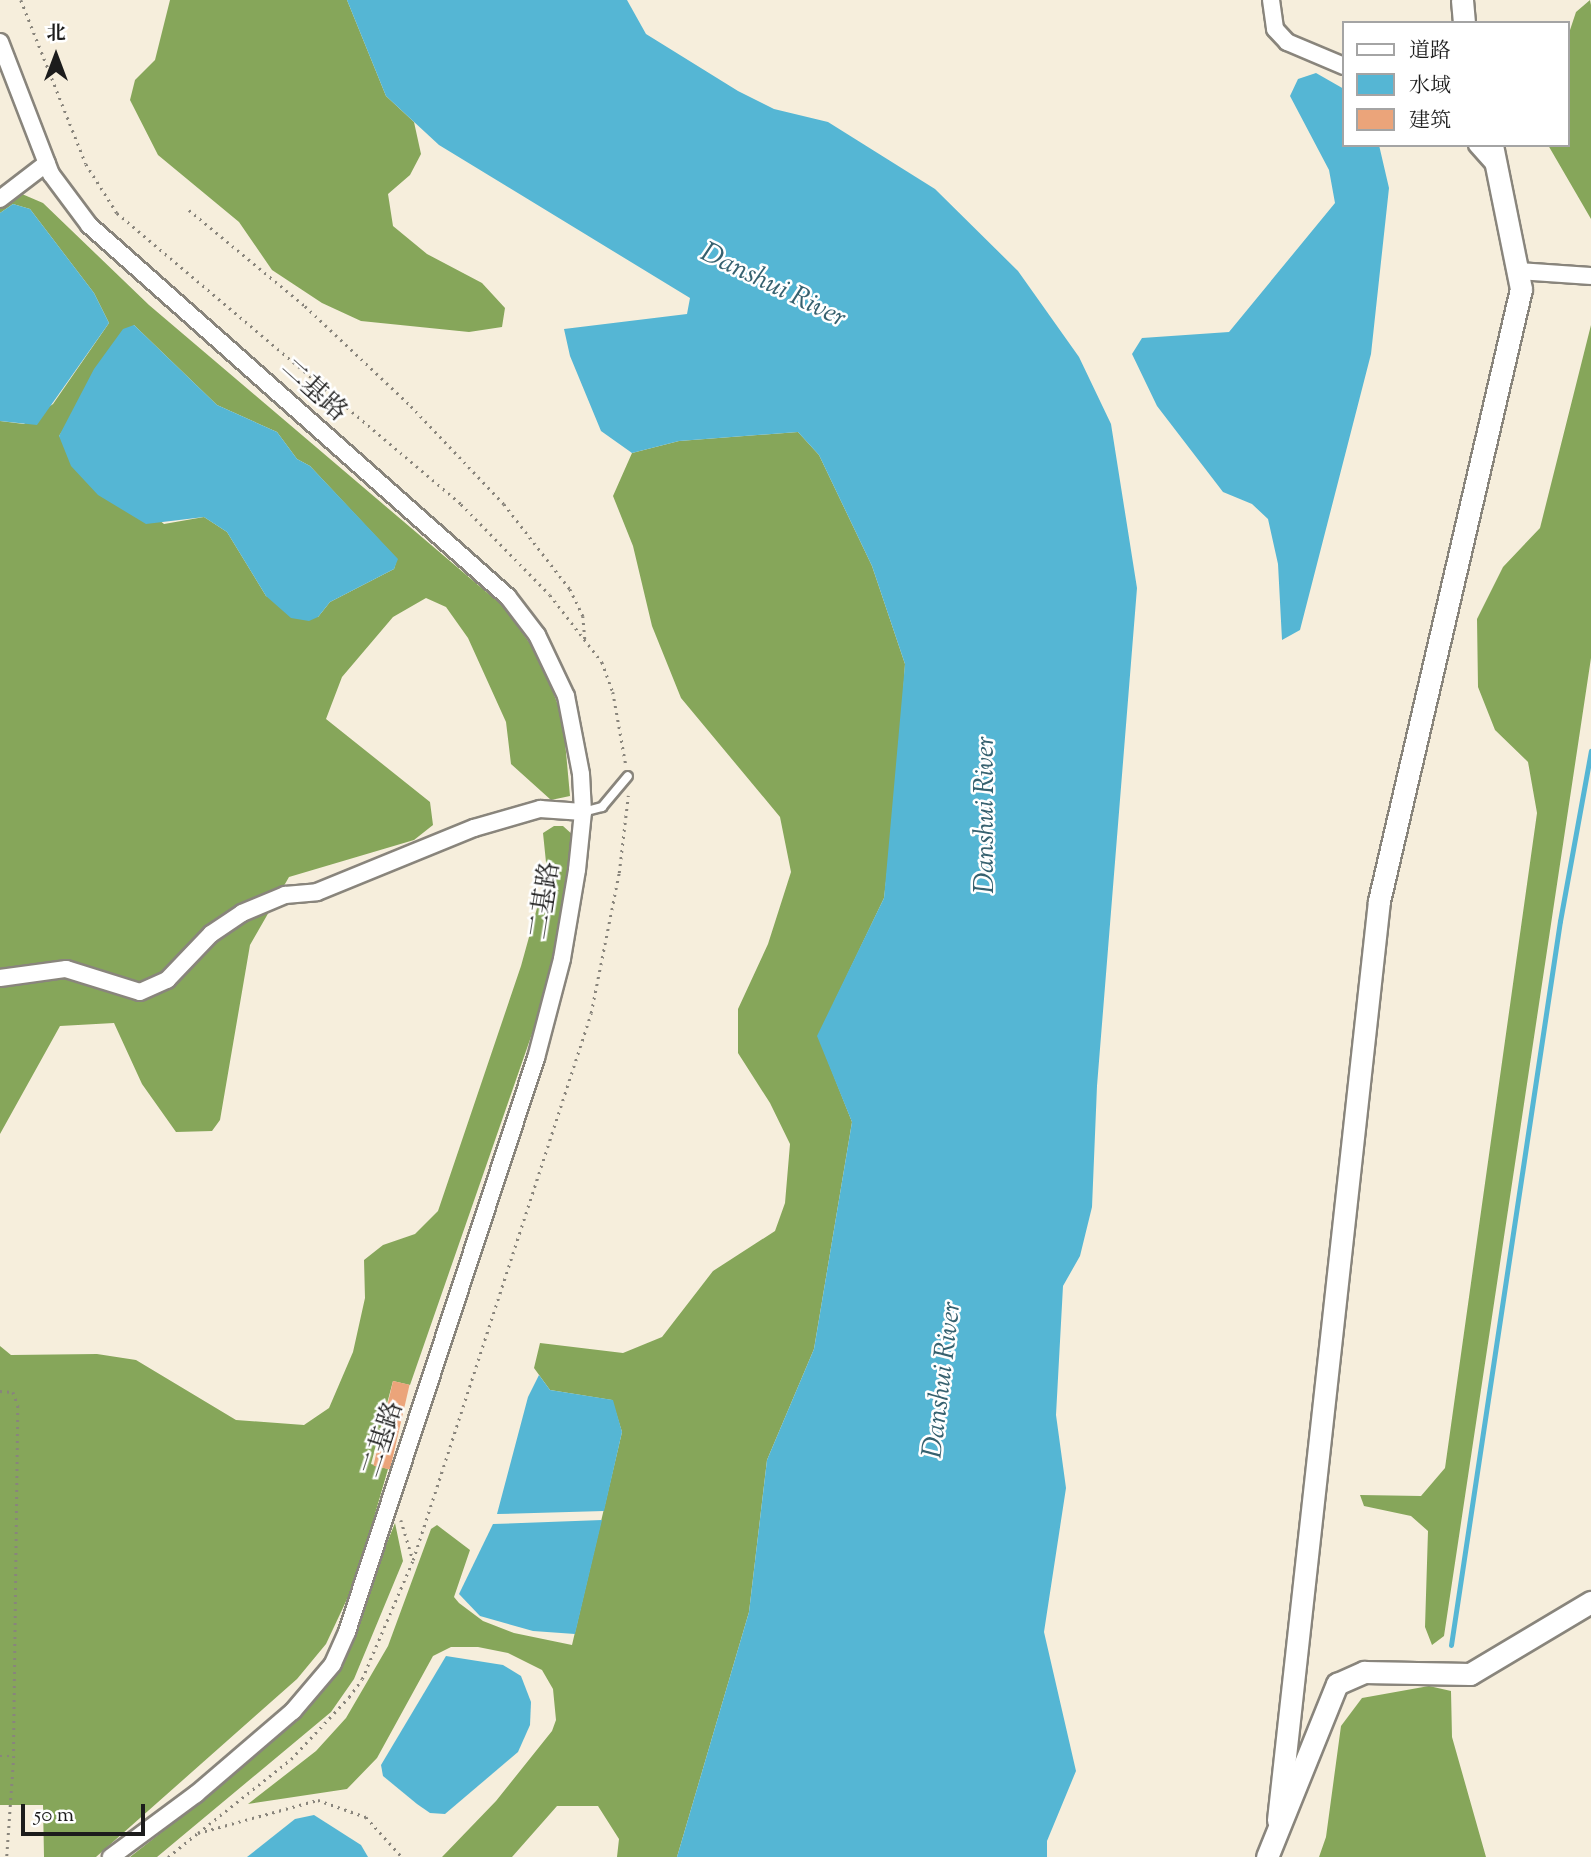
<!DOCTYPE html>
<html>
<head>
<meta charset="utf-8">
<style>
  body { margin:0 }
  #map { position:relative; width:1591px; height:1857px; overflow:hidden; background:#f6eedc; font-family:"Sorts Mill Goudy","Noto Serif SC",serif }
  div>[style] { position:absolute }
  [style*='--x'] { left:calc(var(--x)*1px); top:calc(var(--y)*1px); width:calc(var(--w)*1px); rotate:calc(var(--a)*1deg) }
  .forest>* { inset:0; background:#86a65a }
  .water>* { inset:0; background:#55b6d4 }
  .stream>* { height:5px; margin:-2.5px; padding:0 2.5px; transform-origin:2.5px; border-radius:2.5px; background:#55b6d4 }
  .building>* { inset:0; background:#eba47a; transform-origin:0 0 }
  .path>* { height:2.5px; margin-top:-1.25px; transform-origin:0; background:repeating-linear-gradient(90deg,#89857c 0 2px,transparent 0 7px) }
  .roads { filter:drop-shadow(2px 0 #89857c) drop-shadow(-2px 0 #89857c) drop-shadow(0 2px #89857c) drop-shadow(0 -2px #89857c) }
  .lane>* { height:8px; margin:-4px; padding:0 4px; transform-origin:4px; border-radius:4px; background:#fff }
  .street>* { height:16px; margin:-8px; padding:0 8px; transform-origin:8px; border-radius:8px; background:#fff }
  .secondary>* { height:21px; margin:-10.5px; padding:0 10.5px; transform-origin:10.5px; border-radius:10.5px; background:#fff }
  span { translate:-50% -50%; white-space:nowrap; text-align:center; line-height:1.15; -webkit-text-stroke:5px #fff; paint-order:stroke }
  .street-label { font-size:26px; color:#1c1c1c }
  .water-label { font-size:28px; color:#36616f; font-style:italic }
  .legend { position:absolute; left:1342px; top:21px; width:228px; height:126px; box-sizing:border-box; background:#fff; border:2px solid #a4a4a4; margin:0; padding:9px 12px; list-style:none; font-size:21px; color:#1c1c1c }
  .legend li { display:flex; align-items:center; gap:14px; height:35px }
  .legend b { width:35px; border:2px solid #a4a4a4 }
  .north { position:absolute; left:21px; top:21px; width:70px; height:70px; -webkit-text-stroke:5px #fff; paint-order:stroke; rotate:0deg; font-size:19px; font-weight:700; line-height:28px; text-align:center; color:#1c1c1c }
  .north::after { content:''; display:block; margin:auto; width:24px; height:32px; background:#1c1c1c; clip-path:polygon(50% 0,100% 100%,50% 72%,0 100%) }
  .scale { position:absolute; left:21px; top:1804px; width:124px; height:32px; box-sizing:border-box; border:4px solid #1c1c1c; border-top:0; padding-left:9px; font-size:21px; line-height:24px; white-space:nowrap; color:#1c1c1c; -webkit-text-stroke:5px #fff; paint-order:stroke }
</style>
</head>
<body>
<div id="map">
  <div class="forest">
    <div style="clip-path:polygon(170px 0,347px 0,386px 96px,414px 122px,421px 154px,410px 175px,388px 194px,393px 226px,427px 254px,482px 283px,505px 308px,502px 327px,469px 332px,361px 321px,322px 303px,272px 270px,239px 222px,158px 155px,130px 100px,135px 80px,155px 60px)"></div>
    <div style="clip-path:polygon(1590px 0,1591px 5px,1591px 219px,1548px 145px,1568px 145px,1568px 36px,1576px 12px)"></div>
    <div style="clip-path:polygon(evenodd,22px 194px,43px 203px,149px 305px,504px 607px,541px 659px,563px 719px,570px 796px,551px 800px,511px 764px,506px 722px,468px 638px,446px 607px,426px 598px,393px 617px,342px 677px,326px 719px,430px 802px,433px 825px,414px 840px,289px 877px,250px 945px,220px 1120px,212px 1131px,176px 1132px,142px 1084px,114px 1023px,60px 1026px,0 1134px,0 421px,24px 424px,53px 404px,109px 323px,94px 293px,30px 209px,13px 204px,0 213px,0 205px,22px 194px,134px 325px,217px 405px,277px 432px,297px 459px,310px 466px,397px 559px,394px 569px,330px 602px,318px 617px,266px 596px,227px 532px,204px 517px,164px 524px,59px 436px,134px 325px)"></div>
    <div style="clip-path:polygon(1591px 325px,1591px 658px,1444px 1636px,1432px 1645px,1425px 1627px,1428px 1531px,1411px 1516px,1364px 1506px,1360px 1495px,1421px 1496px,1445px 1468px,1537px 813px,1528px 762px,1495px 730px,1478px 687px,1477px 619px,1503px 567px,1540px 528px)"></div>
    <div style="clip-path:polygon(798px 432px,819px 455px,872px 566px,905px 664px,898px 780px,884px 898px,818px 1036px,852px 1122px,814px 1349px,767px 1460px,749px 1612px,677px 1857px,617px 1857px,619px 1839px,598px 1806px,557px 1806px,512px 1857px,442px 1857px,496px 1801px,552px 1731px,556px 1720px,553px 1689px,542px 1670px,508px 1653px,478px 1647px,451px 1647px,433px 1656px,377px 1758px,347px 1789px,248px 1804px,316px 1751px,346px 1718px,388px 1646px,431px 1529px,437px 1525px,470px 1550px,454px 1597px,459px 1603px,483px 1621px,514px 1633px,572px 1645px,622px 1432px,612px 1400px,550px 1390px,534px 1368px,540px 1343px,623px 1353px,662px 1337px,713px 1271px,775px 1231px,785px 1203px,790px 1144px,770px 1103px,738px 1053px,738px 1009px,768px 944px,791px 872px,780px 817px,681px 698px,652px 626px,633px 546px,613px 496px,632px 453px,679px 441px)"></div>
    <div style="clip-path:polygon(554px 826px,563px 826px,574px 836px,554px 953px,534px 1028px,410px 1385px,393px 1381px,371px 1464px,388px 1469px,356px 1580px,326px 1644px,297px 1679px,96px 1857px,44px 1857px,43px 1805px,0 1805px,0 1346px,11px 1355px,97px 1354px,136px 1360px,236px 1420px,304px 1425px,329px 1408px,353px 1352px,365px 1298px,364px 1260px,383px 1245px,415px 1234px,438px 1211px,521px 966px,547px 872px,543px 833px)"></div>
    <div style="clip-path:polygon(395px 1523px,403px 1561px,354px 1679px,331px 1712px,157px 1857px,130px 1857px,223px 1784px,310px 1704px,336px 1668px)"></div>
    <div style="clip-path:polygon(1429px 1686px,1451px 1691px,1452px 1737px,1486px 1857px,1319px 1857px,1326px 1837px,1341px 1726px,1362px 1698px)"></div>
  </div>
  <div class="water">
    <div style="clip-path:polygon(347px 0,627px 0,646px 34px,738px 91px,774px 109px,828px 122px,935px 189px,1018px 271px,1079px 357px,1111px 424px,1137px 588px,1097px 1086px,1092px 1207px,1080px 1256px,1063px 1286px,1056px 1415px,1066px 1488px,1044px 1632px,1076px 1771px,1047px 1841px,1047px 1857px,677px 1857px,749px 1612px,767px 1460px,814px 1349px,852px 1122px,817px 1036px,884px 898px,905px 664px,872px 566px,819px 455px,798px 432px,679px 441px,632px 453px,601px 431px,570px 356px,564px 329px,687px 314px,690px 298px,439px 145px,386px 96px)"></div>
    <div style="clip-path:polygon(1316px 73px,1344px 89px,1344px 145px,1379px 145px,1389px 188px,1371px 354px,1300px 630px,1282px 640px,1278px 564px,1268px 519px,1252px 504px,1223px 492px,1157px 406px,1132px 354px,1142px 338px,1229px 332px,1335px 203px,1329px 170px,1290px 96px,1298px 79px)"></div>
    <div style="clip-path:polygon(13px 204px,30px 209px,94px 293px,109px 323px,37px 425px,0 421px,0 213px)"></div>
    <div style="clip-path:polygon(134px 325px,217px 405px,277px 432px,297px 459px,310px 466px,398px 559px,394px 569px,330px 602px,318px 617px,309px 621px,291px 618px,266px 596px,227px 532px,204px 517px,146px 524px,98px 495px,71px 466px,59px 436px,94px 369px,123px 329px)"></div>
    <div style="clip-path:polygon(539px 1375px,550px 1390px,613px 1400px,622px 1432px,604px 1511px,497px 1514px,528px 1397px)"></div>
    <div style="clip-path:polygon(602px 1520px,575px 1634px,533px 1631px,480px 1616px,459px 1594px,493px 1524px)"></div>
    <div style="clip-path:polygon(446px 1656px,503px 1665px,521px 1676px,531px 1702px,530px 1725px,518px 1752px,445px 1814px,430px 1813px,417px 1804px,383px 1776px,381px 1765px)"></div>
    <div style="clip-path:polygon(314px 1815px,361px 1845px,368px 1857px,247px 1857px,295px 1819px)"></div>
  </div>
  <div class="stream">
    <div style="--x:1451;--y:1645;--w:732;--a:-81.44"></div>
    <div style="--x:1560;--y:921;--w:173;--a:-79.7"></div>
  </div>
  <div class="building">
    <div style="left:393px;top:1381px;width:17px;height:87px;rotate:13deg"></div>
  </div>
  <div class="path">
    <div style="--x:21;--y:0;--w:176;--a:68.4"></div>
    <div style="--x:86;--y:164;--w:58;--a:57.7"></div>
    <div style="--x:117;--y:213;--w:451;--a:40.2"></div>
    <div style="--x:461;--y:504;--w:127;--a:45.6"></div>
    <div style="--x:550;--y:595;--w:85;--a:52.2"></div>
    <div style="--x:602;--y:662;--w:32;--a:70"></div>
    <div style="--x:613;--y:692;--w:74;--a:79.9"></div>
    <div style="--x:189;--y:210;--w:151;--a:39.6"></div>
    <div style="--x:305;--y:306;--w:146;--a:43.3"></div>
    <div style="--x:411;--y:406;--w:135;--a:46.5"></div>
    <div style="--x:504;--y:504;--w:108;--a:52.2"></div>
    <div style="--x:570;--y:589;--w:30;--a:64"></div>
    <div style="--x:583;--y:616;--w:25;--a:85"></div>
    <div style="--x:0;--y:1391;--w:13;--a:4"></div>
    <div style="--x:13;--y:1392;--w:15;--a:70"></div>
    <div style="--x:18;--y:1406;--w:350;--a:90.7"></div>
    <div style="--x:14;--y:1756;--w:101;--a:94"></div>
    <div style="--x:401;--y:1520;--w:42;--a:73.3"></div>
    <div style="--x:0;--y:1756;--w:14;--a:0"></div>
    <div style="--x:198;--y:1833;--w:119;--a:-38.5"></div>
    <div style="--x:291;--y:1759;--w:85;--a:-46.9"></div>
    <div style="--x:349;--y:1697;--w:22;--a:-54"></div>
    <div style="--x:362;--y:1679;--w:129;--a:-66.8"></div>
    <div style="--x:413;--y:1560;--w:575;--a:-71.97"></div>
    <div style="--x:591;--y:1013;--w:143;--a:-78.7"></div>
    <div style="--x:619;--y:873;--w:78;--a:-83.3"></div>
    <div style="--x:168;--y:1857;--w:38;--a:-39"></div>
    <div style="--x:198;--y:1833;--w:124;--a:-15.4"></div>
    <div style="--x:318;--y:1800;--w:51;--a:19.5"></div>
    <div style="--x:366;--y:1817;--w:54;--a:48"></div>
  </div>
  <div class="roads">
    <div class="lane">
      <div style="--x:583;--y:812;--w:20;--a:-15"></div>
      <div style="--x:602;--y:807;--w:40;--a:-50"></div>
    </div>
    <div class="street">
      <div style="--x:1271;--y:0;--w:29;--a:82"></div>
      <div style="--x:1275;--y:29;--w:18;--a:47"></div>
      <div style="--x:1287;--y:42;--w:62;--a:22.8"></div>
      <div style="--x:0;--y:42;--w:142;--a:68.9"></div>
      <div style="--x:51;--y:174;--w:64;--a:53.3"></div>
      <div style="--x:89;--y:225;--w:560;--a:41.6"></div>
      <div style="--x:508;--y:597;--w:48;--a:52.7"></div>
      <div style="--x:537;--y:635;--w:68;--a:64.6"></div>
      <div style="--x:566;--y:696;--w:79;--a:79.1"></div>
      <div style="--x:581;--y:774;--w:38;--a:87"></div>
      <div style="--x:583;--y:812;--w:58;--a:95.9"></div>
      <div style="--x:577;--y:870;--w:90;--a:99.6"></div>
      <div style="--x:562;--y:959;--w:102;--a:104.7"></div>
      <div style="--x:536;--y:1058;--w:604;--a:108.23"></div>
      <div style="--x:347;--y:1632;--w:35;--a:114"></div>
      <div style="--x:333;--y:1664;--w:62;--a:130.4"></div>
      <div style="--x:293;--y:1711;--w:128;--a:139.4"></div>
      <div style="--x:196;--y:1794;--w:106;--a:143.5"></div>
      <div style="--x:1477;--y:145;--w:30;--a:48"></div>
      <div style="--x:0;--y:199;--w:59;--a:-37.5"></div>
      <div style="--x:1519;--y:271;--w:72;--a:4"></div>
      <div style="--x:0;--y:978;--w:67;--a:-7.8"></div>
      <div style="--x:66;--y:969;--w:77;--a:17.3"></div>
      <div style="--x:140;--y:992;--w:30;--a:-24"></div>
      <div style="--x:167;--y:980;--w:64;--a:-46.3"></div>
      <div style="--x:211;--y:934;--w:37;--a:-34"></div>
      <div style="--x:242;--y:913;--w:47;--a:-22.7"></div>
      <div style="--x:285;--y:895;--w:32;--a:-5"></div>
      <div style="--x:317;--y:892;--w:170;--a:-22.2"></div>
      <div style="--x:474;--y:828;--w:69;--a:-16.1"></div>
      <div style="--x:540;--y:809;--w:43;--a:4"></div>
    </div>
    <div class="secondary">
      <div style="--x:1462;--y:0;--w:23;--a:85"></div>
      <div style="--x:1278;--y:1820;--w:925;--a:-83.73"></div>
      <div style="--x:1379;--y:901;--w:628;--a:-76.94"></div>
      <div style="--x:1521;--y:289;--w:147;--a:-101.4"></div>
      <div style="--x:1267;--y:1857;--w:187;--a:-68"></div>
      <div style="--x:1337;--y:1684;--w:30;--a:-24"></div>
      <div style="--x:1364;--y:1672;--w:106;--a:1.1"></div>
      <div style="--x:1470;--y:1674;--w:141;--a:-30.8"></div>
    </div>
  </div>
  <div class="street-label">
    <span style="left:313px;top:391px;rotate:42deg">二基路</span>
    <span style="left:546px;top:901px;rotate:-81deg">二基路</span>
    <span style="left:384px;top:1440px;rotate:-72deg">二基路</span>
  </div>
  <div class="water-label">
    <span style="left:773px;top:286px;rotate:26deg">Danshui River</span>
    <span style="left:986px;top:815px;rotate:-90deg">Danshui River</span>
    <span style="left:943px;top:1380px;rotate:-83deg">Danshui River</span>
  </div>
  <ul class="legend">
  <li><b style="height:9px;background:#fff"></b>道路</li>
  <li><b style="height:19px;background:#55b6d4"></b>水域</li>
  <li><b style="height:19px;background:#eba47a"></b>建筑</li>
  </ul>
  <div class="north">北</div>
  <div class="scale">50 m</div>
</div>
</body>
</html>
